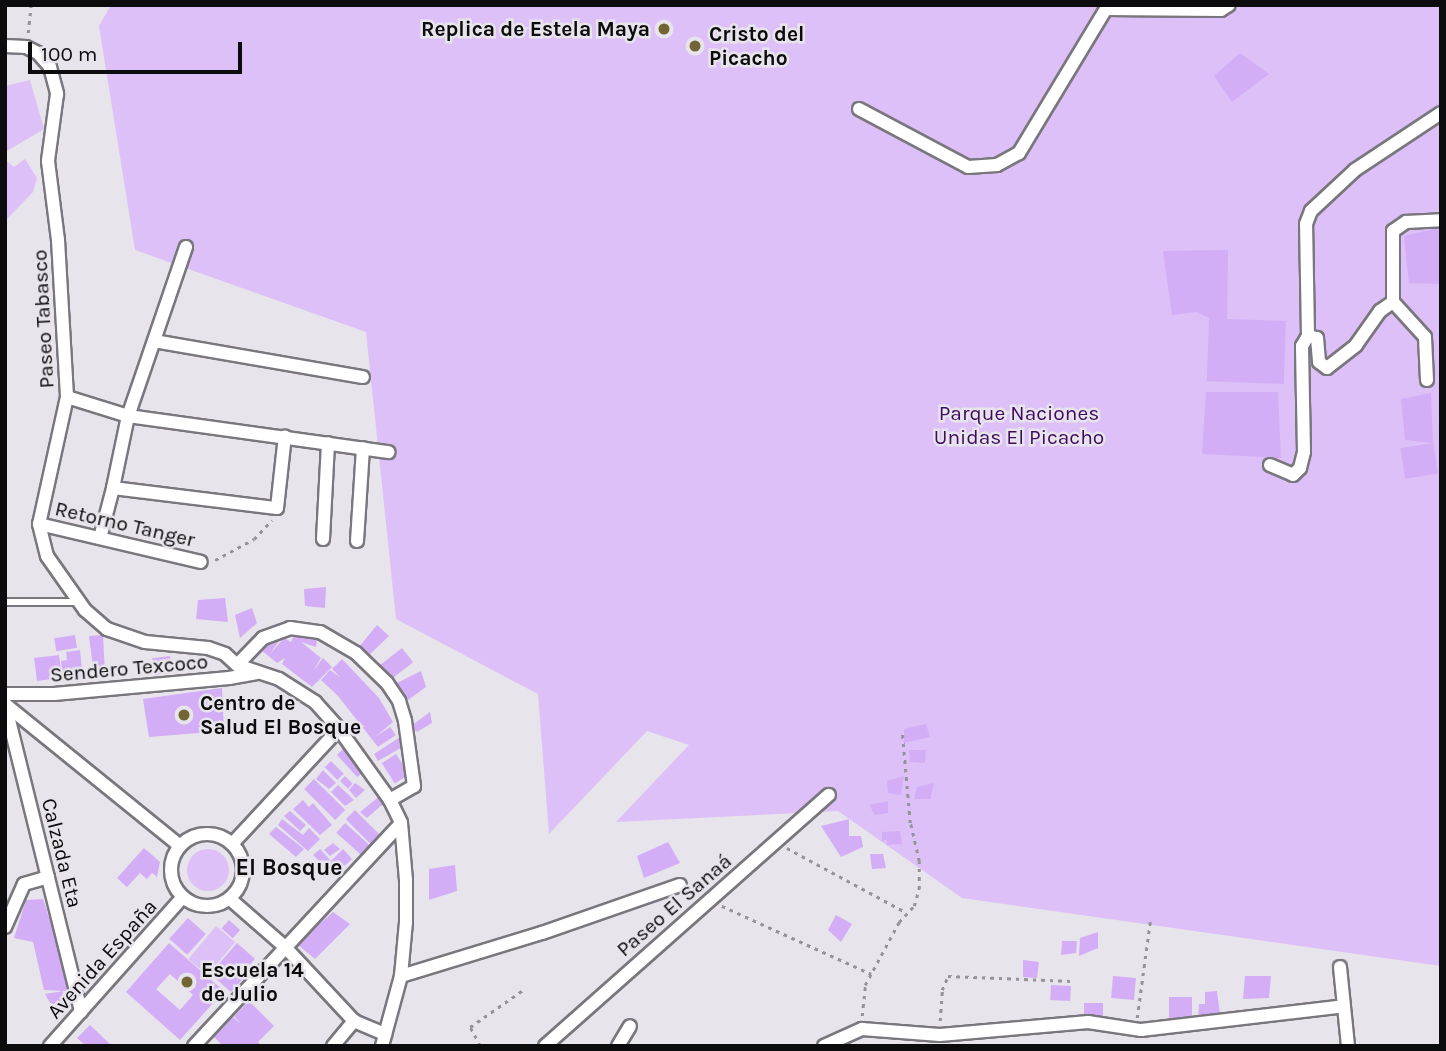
<!DOCTYPE html>
<html>
<head>
<meta charset="utf-8">
<style>
  body { margin:0 }
  #map { position:relative; width:1446px; height:1051px; overflow:hidden; background:#e8e4eb; font-family:Karla,sans-serif }
  div>[style] { position:absolute }
  [style*='--x'] { left:calc(var(--x)*1px); top:calc(var(--y)*1px); width:calc(var(--w)*1px); rotate:calc(var(--a)*1deg) }
  .green>* { inset:0; background:#dcc0f7; transform-origin:0 0 }
  .round { border-radius:50% }
  .building>* { inset:0; background:#d3aef6; transform-origin:0 0 }
  .path>* { height:2.5px; margin-top:-1.25px; transform-origin:0; background:repeating-linear-gradient(90deg,#959298 0 3.5px,transparent 0 8.5px) }
  .roads { filter:drop-shadow(2px 0 #79777d) drop-shadow(-2px 0 #79777d) drop-shadow(0 2px #79777d) drop-shadow(0 -2px #79777d) }
  .service>* { height:6px; margin:-3px; padding:0 3px; transform-origin:3px; border-radius:3px; background:#fff }
  .minor>* { height:12px; margin:-6px; padding:0 6px; transform-origin:6px; border-radius:6px; background:#fff }
  .minor>.ring { margin:-6px; padding:0; box-sizing:content-box; background:none; border:12px solid #fff; border-radius:50% }
  .dots>* { width:19px; height:19px; translate:-50% -50%; box-sizing:border-box; border:4px solid #e8e4eb; border-radius:50% }
  span { translate:-50% -50%; white-space:nowrap; text-align:center; line-height:1.15; -webkit-text-stroke:5px #e8e4eb; paint-order:stroke }
  .poi-label { font-size:21px; color:#0c0b0d; font-weight:700 }
  .right { translate:-100% -50%; text-align:right }
  .left { translate:0 -50%; text-align:left }
  .street-label { font-size:21px; color:#0c0b0d }
  .park-label { font-size:21px; color:#3f0b5f }
  .neighbourhood-label { font-size:23px; color:#0c0b0d; font-weight:700 }
  .frame { position:absolute; inset:0; border:7px solid #0c0b0d; pointer-events:none }
  .scale { position:absolute; left:28px; top:42px; width:214px; height:32px; box-sizing:border-box; border:4px solid #0c0b0d; border-top:0; padding-left:9px; font-size:21px; line-height:24px; white-space:nowrap; color:#0c0b0d; -webkit-text-stroke:5px #e8e4eb; paint-order:stroke }
</style>
</head>
<body>
<div id="map">
  <div class="green">
    <div style="clip-path:polygon(111px 5px,1441px 5px,1441px 966px,962px 898px,838px 811px,616px 822px,689px 745px,647px 731px,549px 834px,538px 694px,396px 619px,366px 332px,135px 250px,99px 26px)"></div>
    <div style="clip-path:polygon(30px 80px,44px 129px,5px 152px,5px 86px)"></div>
    <div style="clip-path:polygon(25px 159px,37px 178px,33px 192px,5px 221px,5px 160px,14px 167px)"></div>
    <div class="round" style="left:187px;top:849px;width:42px;height:42px"></div>
    <div style="left:216px;top:926px;width:25px;height:43px;rotate:40deg"></div>
  </div>
  <div class="building">
    <div style="clip-path:polygon(1240px 53px,1269px 74px,1232px 102px,1214px 76px)"></div>
    <div style="clip-path:polygon(1441px 227px,1441px 284px,1409px 283px,1404px 236px)"></div>
    <div style="clip-path:polygon(1228px 250px,1227px 327px,1197px 312px,1172px 315px,1163px 251px)"></div>
    <div style="left:1286px;top:321px;width:63px;height:77px;rotate:92deg"></div>
    <div style="clip-path:polygon(1206px 392px,1278px 392px,1281px 458px,1202px 454px)"></div>
    <div style="clip-path:polygon(1431px 393px,1433px 443px,1405px 440px,1401px 399px)"></div>
    <div style="left:1433px;top:443px;width:31px;height:33px;rotate:81deg"></div>
    <div style="clip-path:polygon(326px 587px,325px 608px,305px 606px,304px 589px)"></div>
    <div style="clip-path:polygon(225px 598px,228px 622px,196px 619px,198px 600px)"></div>
    <div style="clip-path:polygon(252px 608px,257px 623px,240px 638px,235px 615px)"></div>
    <div style="clip-path:polygon(377px 625px,389px 636px,367px 657px,358px 648px)"></div>
    <div style="clip-path:polygon(295px 633px,318px 633px,316px 647px,301px 642px,321px 658px,313px 671px,323px 658px,332px 667px,312px 687px,282px 664px,285px 658px,277px 663px,256px 646px,276px 635px,279px 641px,270px 654px,284px 638px,291px 642px)"></div>
    <div style="left:75px;top:635px;width:13px;height:21px;rotate:81deg"></div>
    <div style="clip-path:polygon(103px 635px,105px 674px,94px 675px,89px 636px)"></div>
    <div style="left:402px;top:648px;width:18px;height:31px;rotate:52deg"></div>
    <div style="clip-path:polygon(80px 650px,83px 679px,63px 681px,61px 661px,67px 660px,66px 652px)"></div>
    <div style="left:59px;top:655px;width:23px;height:25px;rotate:83deg"></div>
    <div style="left:170px;top:656px;width:17px;height:18px;rotate:83deg"></div>
    <div style="clip-path:polygon(342px 659px,379px 698px,393px 722px,375px 737px,390px 727px,396px 735px,378px 747px,338px 696px,321px 680px,330px 670px,341px 678px,332px 669px)"></div>
    <div style="clip-path:polygon(421px 671px,426px 687px,408px 700px,397px 683px)"></div>
    <div style="clip-path:polygon(222px 688px,224px 731px,149px 737px,143px 699px)"></div>
    <div style="clip-path:polygon(430px 712px,432px 723px,417px 732px,411px 726px)"></div>
    <div style="clip-path:polygon(926px 724px,930px 737px,904px 743px,904px 729px)"></div>
    <div style="clip-path:polygon(403px 735px,406px 745px,378px 761px,374px 754px)"></div>
    <div style="clip-path:polygon(344px 748px,362px 764px,363px 773px,357px 777px,337px 755px)"></div>
    <div style="clip-path:polygon(909px 750px,926px 750px,925px 763px,910px 762px)"></div>
    <div style="left:396px;top:754px;width:24px;height:17px;rotate:57deg"></div>
    <div style="left:331px;top:761px;width:18px;height:9px;rotate:45deg"></div>
    <div style="clip-path:polygon(323px 770px,336px 783px,329px 789px,316px 779px)"></div>
    <div style="left:345px;top:776px;width:11px;height:7px;rotate:45deg"></div>
    <div style="clip-path:polygon(904px 776px,901px 795px,888px 793px,887px 781px)"></div>
    <div style="left:314px;top:779px;width:44px;height:14px;rotate:45deg"></div>
    <div style="clip-path:polygon(355px 783px,365px 790px,356px 798px,349px 790px)"></div>
    <div style="clip-path:polygon(934px 783px,930px 799px,914px 799px,917px 787px)"></div>
    <div style="clip-path:polygon(338px 785px,354px 800px,345px 806px,331px 792px)"></div>
    <div style="clip-path:polygon(381px 795px,389px 805px,382px 805px,367px 818px,360px 812px)"></div>
    <div style="clip-path:polygon(303px 800px,309px 807px,313px 803px,332px 825px,320px 835px,293px 809px)"></div>
    <div style="clip-path:polygon(888px 801px,888px 813px,874px 815px,870px 805px)"></div>
    <div style="left:355px;top:810px;width:35px;height:13px;rotate:45deg"></div>
    <div style="clip-path:polygon(290px 811px,306px 825px,300px 831px,284px 816px)"></div>
    <div style="clip-path:polygon(282px 819px,303px 835px,309px 828px,320px 839px,308px 851px,278px 825px)"></div>
    <div style="clip-path:polygon(849px 819px,849px 836px,861px 836px,863px 847px,841px 857px,821px 826px)"></div>
    <div style="left:345px;top:823px;width:38px;height:13px;rotate:42deg"></div>
    <div style="clip-path:polygon(276px 827px,304px 849px,296px 857px,269px 834px)"></div>
    <div style="clip-path:polygon(900px 831px,902px 844px,887px 845px,887px 839px,882px 842px,882px 832px)"></div>
    <div style="clip-path:polygon(668px 842px,680px 863px,644px 878px,637px 856px)"></div>
    <div style="clip-path:polygon(333px 843px,340px 849px,330px 856px,324px 850px)"></div>
    <div style="clip-path:polygon(144px 848px,160px 862px,157px 877px,152px 873px,147px 879px,140px 873px,127px 887px,117px 878px)"></div>
    <div style="clip-path:polygon(320px 849px,331px 861px,343px 849px,352px 859px,334px 876px,313px 855px)"></div>
    <div style="clip-path:polygon(870px 854px,883px 854px,886px 868px,872px 869px)"></div>
    <div style="clip-path:polygon(455px 865px,457px 891px,429px 900px,429px 869px)"></div>
    <div style="clip-path:polygon(43px 899px,73px 991px,63px 991px,62px 1004px,54px 1010px,45px 994px,63px 991px,44px 990px,33px 942px,14px 938px,26px 900px)"></div>
    <div style="clip-path:polygon(333px 912px,350px 924px,315px 959px,297px 944px)"></div>
    <div style="clip-path:polygon(836px 915px,852px 924px,841px 942px,828px 930px)"></div>
    <div style="left:188px;top:918px;width:24px;height:28px;rotate:42deg"></div>
    <div style="left:229px;top:920px;width:15px;height:11px;rotate:42deg"></div>
    <div style="clip-path:polygon(1098px 932px,1098px 948px,1079px 956px,1080px 938px)"></div>
    <div style="clip-path:polygon(1062px 941px,1077px 941px,1076px 953px,1061px 955px)"></div>
    <div style="clip-path:polygon(evenodd,169px 943px,224px 991px,180px 1040px,126px 992px,169px 943px,170px 974px,193px 995px,180px 1010px,156px 989px,170px 974px)"></div>
    <div style="clip-path:polygon(237px 943px,255px 959px,246px 969px,250px 971px,231px 992px,210px 974px)"></div>
    <div style="clip-path:polygon(1023px 960px,1039px 962px,1037px 978px,1023px 977px)"></div>
    <div style="left:1113px;top:976px;width:23px;height:22px;rotate:5deg"></div>
    <div style="clip-path:polygon(1245px 976px,1271px 976px,1269px 998px,1243px 999px)"></div>
    <div style="left:1051px;top:985px;width:20px;height:15px;rotate:3deg"></div>
    <div style="clip-path:polygon(1217px 991px,1220px 1014px,1198px 1019px,1199px 1004px,1205px 1004px,1205px 992px)"></div>
    <div style="left:1169px;top:997px;width:23px;height:23px"></div>
    <div style="clip-path:polygon(249px 1001px,274px 1026px,258px 1042px,261px 1046px,223px 1046px,214px 1037px,233px 1017px,241px 1024px,234px 1016px)"></div>
    <div style="left:1103px;top:1003px;width:18px;height:19px;rotate:90deg"></div>
    <div style="clip-path:polygon(90px 1025px,112px 1046px,86px 1046px,77px 1038px)"></div>
  </div>
  <div class="path">
    <div style="--x:28;--y:33;--w:28;--a:-84"></div>
    <div style="--x:215;--y:560;--w:44;--a:-28.3"></div>
    <div style="--x:254;--y:539;--w:26;--a:-47"></div>
    <div style="--x:787;--y:848;--w:136;--a:28.4"></div>
    <div style="--x:722;--y:906;--w:164;--a:24.5"></div>
    <div style="--x:862;--y:1016;--w:31;--a:-84"></div>
    <div style="--x:865;--y:985;--w:72;--a:-61.6"></div>
    <div style="--x:899;--y:922;--w:22;--a:-47"></div>
    <div style="--x:914;--y:906;--w:18;--a:-74"></div>
    <div style="--x:919;--y:889;--w:28;--a:-90"></div>
    <div style="--x:919;--y:861;--w:39;--a:-103"></div>
    <div style="--x:910;--y:823;--w:92;--a:-95"></div>
    <div style="--x:1137;--y:1018;--w:97;--a:-82.3"></div>
    <div style="--x:940;--y:1021;--w:31;--a:-86"></div>
    <div style="--x:942;--y:990;--w:15;--a:-67"></div>
    <div style="--x:948;--y:976;--w:124;--a:2.3"></div>
    <div style="--x:480;--y:1046;--w:21;--a:-118"></div>
    <div style="--x:470;--y:1027;--w:65;--a:-34.9"></div>
  </div>
  <div class="roads">
    <div class="service">
      <div style="--x:5;--y:602;--w:74;--a:0"></div>
    </div>
    <div class="minor">
      <div style="--x:5;--y:46;--w:21;--a:3"></div>
      <div style="--x:26;--y:47;--w:13;--a:27"></div>
      <div style="--x:38;--y:53;--w:18;--a:49"></div>
      <div style="--x:50;--y:67;--w:28;--a:75"></div>
      <div style="--x:57;--y:94;--w:68;--a:97.7"></div>
      <div style="--x:48;--y:161;--w:80;--a:82.8"></div>
      <div style="--x:58;--y:240;--w:157;--a:86.7"></div>
      <div style="--x:67;--y:397;--w:130;--a:102.4"></div>
      <div style="--x:39;--y:524;--w:33;--a:76"></div>
      <div style="--x:47;--y:556;--w:66;--a:54.9"></div>
      <div style="--x:85;--y:610;--w:29;--a:41"></div>
      <div style="--x:107;--y:629;--w:40;--a:18.9"></div>
      <div style="--x:145;--y:642;--w:63;--a:5.4"></div>
      <div style="--x:208;--y:648;--w:18;--a:19"></div>
      <div style="--x:225;--y:654;--w:16;--a:43"></div>
      <div style="--x:237;--y:665;--w:44;--a:18.4"></div>
      <div style="--x:279;--y:679;--w:43;--a:32.6"></div>
      <div style="--x:315;--y:702;--w:36;--a:48"></div>
      <div style="--x:339;--y:729;--w:87;--a:54.3"></div>
      <div style="--x:390;--y:800;--w:25;--a:64"></div>
      <div style="--x:401;--y:823;--w:57;--a:85"></div>
      <div style="--x:406;--y:880;--w:42;--a:90"></div>
      <div style="--x:406;--y:922;--w:54;--a:95.3"></div>
      <div style="--x:401;--y:976;--w:73;--a:105.2"></div>
      <div style="--x:859;--y:109;--w:123;--a:28"></div>
      <div style="--x:968;--y:167;--w:29;--a:-4"></div>
      <div style="--x:997;--y:165;--w:25;--a:-29"></div>
      <div style="--x:1019;--y:153;--w:168;--a:-58.9"></div>
      <div style="--x:1106;--y:9;--w:115;--a:0.5"></div>
      <div style="--x:1221;--y:10;--w:9;--a:-32"></div>
      <div style="--x:186;--y:247;--w:179;--a:108.9"></div>
      <div style="--x:128;--y:416;--w:74;--a:101.8"></div>
      <div style="--x:113;--y:488;--w:165;--a:7"></div>
      <div style="--x:277;--y:508;--w:72;--a:-83.7"></div>
      <div style="--x:1308;--y:336;--w:112;--a:-91"></div>
      <div style="--x:1306;--y:224;--w:14;--a:-69"></div>
      <div style="--x:1311;--y:211;--w:60;--a:-43"></div>
      <div style="--x:1355;--y:170;--w:103;--a:-33.5"></div>
      <div style="--x:154;--y:341;--w:212;--a:9.8"></div>
      <div style="--x:1427;--y:380;--w:43;--a:-92.7"></div>
      <div style="--x:1425;--y:337;--w:47;--a:-132.4"></div>
      <div style="--x:1393;--y:302;--w:71;--a:-90"></div>
      <div style="--x:1393;--y:231;--w:16;--a:-35"></div>
      <div style="--x:1406;--y:222;--w:35;--a:-3"></div>
      <div style="--x:67;--y:397;--w:64;--a:17.3"></div>
      <div style="--x:128;--y:416;--w:263;--a:7.9"></div>
      <div style="--x:1270;--y:465;--w:25;--a:23"></div>
      <div style="--x:1293;--y:475;--w:10;--a:-45"></div>
      <div style="--x:1300;--y:468;--w:16;--a:-76"></div>
      <div style="--x:1304;--y:452;--w:106;--a:-91.1"></div>
      <div style="--x:1302;--y:346;--w:12;--a:-59"></div>
      <div style="--x:1308;--y:336;--w:9;--a:13"></div>
      <div style="--x:1317;--y:338;--w:24;--a:85"></div>
      <div style="--x:1319;--y:362;--w:10;--a:37"></div>
      <div style="--x:1327;--y:368;--w:37;--a:-38"></div>
      <div style="--x:1356;--y:345;--w:42;--a:-54.8"></div>
      <div style="--x:1380;--y:311;--w:16;--a:-35"></div>
      <div style="--x:39;--y:524;--w:166;--a:13.2"></div>
      <div style="--x:100;--y:538;--w:52;--a:-75.4"></div>
      <div style="--x:323;--y:539;--w:96;--a:-87"></div>
      <div style="--x:357;--y:541;--w:93;--a:-86.3"></div>
      <div style="--x:237;--y:665;--w:37;--a:-46"></div>
      <div style="--x:263;--y:638;--w:29;--a:-20"></div>
      <div style="--x:290;--y:628;--w:30;--a:8"></div>
      <div style="--x:320;--y:632;--w:42;--a:30.3"></div>
      <div style="--x:356;--y:653;--w:43;--a:44.1"></div>
      <div style="--x:387;--y:683;--w:22;--a:56"></div>
      <div style="--x:399;--y:701;--w:21;--a:73"></div>
      <div style="--x:405;--y:721;--w:66;--a:82.1"></div>
      <div style="--x:414;--y:786;--w:28;--a:150"></div>
      <div style="--x:5;--y:694;--w:49;--a:0"></div>
      <div style="--x:54;--y:694;--w:176;--a:-5.2"></div>
      <div style="--x:229;--y:678;--w:27;--a:-10"></div>
      <div style="--x:5;--y:704;--w:317;--a:76.1"></div>
      <div style="--x:6;--y:705;--w:224;--a:39"></div>
      <div class="ring" style="left:171px;top:834px;width:60px;height:60px"></div>
      <div style="--x:232;--y:844;--w:157;--a:-47.1"></div>
      <div style="--x:230;--y:899;--w:73;--a:41.1"></div>
      <div style="--x:285;--y:947;--w:101;--a:47"></div>
      <div style="--x:354;--y:1021;--w:34;--a:23"></div>
      <div style="--x:5;--y:927;--w:47;--a:-66.2"></div>
      <div style="--x:24;--y:884;--w:25;--a:-16"></div>
      <div style="--x:1340;--y:967;--w:79;--a:84.2"></div>
      <div style="--x:401;--y:976;--w:147;--a:-17"></div>
      <div style="--x:542;--y:933;--w:146;--a:-19.2"></div>
      <div style="--x:50;--y:1046;--w:198;--a:-48.3"></div>
      <div style="--x:194;--y:1046;--w:304;--a:-47.1"></div>
      <div style="--x:333;--y:1046;--w:33;--a:-50"></div>
      <div style="--x:545;--y:1046;--w:379;--a:-41.5"></div>
      <div style="--x:618;--y:1046;--w:23;--a:-59"></div>
      <div style="--x:824;--y:1046;--w:42;--a:-24.1"></div>
      <div style="--x:862;--y:1029;--w:78;--a:4.4"></div>
      <div style="--x:940;--y:1035;--w:149;--a:-5"></div>
      <div style="--x:1088;--y:1022;--w:54;--a:8.6"></div>
      <div style="--x:1141;--y:1030;--w:204;--a:-6.7"></div>
    </div>
  </div>
  <div class="dots">
    <div style="left:664px;top:29px;background:#716633"></div>
    <div style="left:695px;top:46px;background:#716633"></div>
    <div style="left:184px;top:715px;background:#716633"></div>
    <div style="left:187px;top:982px;background:#716633"></div>
  </div>
  <div class="poi-label">
    <span class="right" style="left:650px;top:29px">Replica de Estela Maya</span>
    <span class="left" style="left:709px;top:46px">Cristo del<br>Picacho</span>
    <span class="left" style="left:200px;top:715px">Centro de<br>Salud El Bosque</span>
    <span class="left" style="left:201px;top:982px">Escuela 14<br>de Julio</span>
  </div>
  <div class="street-label">
    <span style="left:43px;top:319px;rotate:-93deg">Paseo Tabasco</span>
    <span style="left:125px;top:524px;rotate:13deg">Retorno Tanger</span>
    <span style="left:129px;top:668px;rotate:-5deg">Sendero Texcoco</span>
    <span style="left:62px;top:853px;rotate:76deg">Calzada Eta</span>
    <span style="left:674px;top:905px;rotate:-41deg">Paseo El Sanaá</span>
    <span style="left:102px;top:959px;rotate:-48deg">Avenida España</span>
  </div>
  <div class="park-label">
    <span style="left:1019px;top:425px">Parque Naciones<br>Unidas El Picacho</span>
  </div>
  <div class="neighbourhood-label">
    <span style="left:289px;top:868px">El Bosque</span>
  </div>
  <div class="frame"></div>
  <div class="scale">100 m</div>
</div>
</body>
</html>
